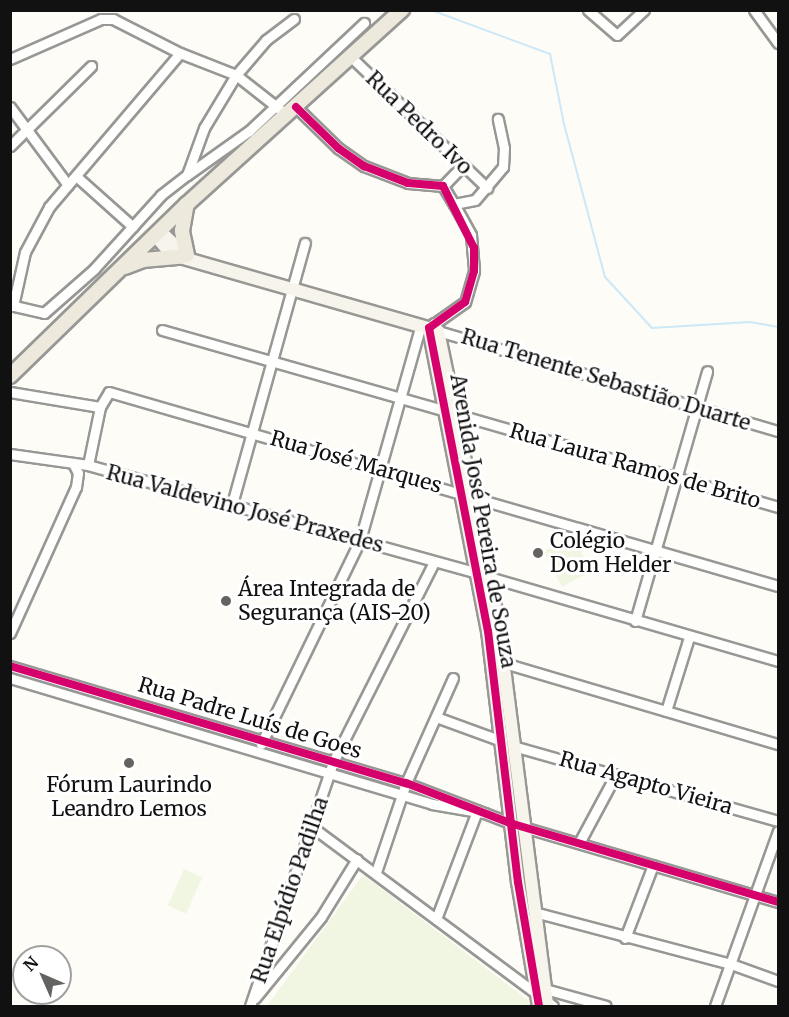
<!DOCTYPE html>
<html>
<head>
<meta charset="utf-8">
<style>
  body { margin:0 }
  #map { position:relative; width:789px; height:1017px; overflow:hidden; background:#fdfcf7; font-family:Merriweather,serif }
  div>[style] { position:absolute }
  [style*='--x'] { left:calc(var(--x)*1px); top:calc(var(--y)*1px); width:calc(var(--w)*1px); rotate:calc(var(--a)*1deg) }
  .pitch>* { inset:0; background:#f0f6e1; transform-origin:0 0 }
  .stream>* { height:2px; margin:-1px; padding:0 1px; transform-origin:1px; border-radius:1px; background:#cde8f7 }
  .roads { filter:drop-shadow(2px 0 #979795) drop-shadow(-2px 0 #979795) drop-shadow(0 2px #979795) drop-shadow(0 -2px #979795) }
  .street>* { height:9px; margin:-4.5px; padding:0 4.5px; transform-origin:4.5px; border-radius:4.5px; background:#fffffe }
  .secondary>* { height:12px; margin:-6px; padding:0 6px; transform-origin:6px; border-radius:6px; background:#f6f4eb }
  .primary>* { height:14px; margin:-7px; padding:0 7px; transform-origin:7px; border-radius:7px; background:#ede9dc }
  .cycleway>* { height:8px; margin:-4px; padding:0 4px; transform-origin:4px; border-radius:4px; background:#d6006c }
  .dots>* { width:16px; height:16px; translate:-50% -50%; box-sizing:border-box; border:3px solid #fff; border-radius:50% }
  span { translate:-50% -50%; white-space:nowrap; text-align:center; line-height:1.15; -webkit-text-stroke:6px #fff; paint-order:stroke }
  .street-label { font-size:21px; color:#111 }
  .poi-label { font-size:21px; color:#111 }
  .left { translate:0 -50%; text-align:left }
  .frame { position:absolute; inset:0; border:12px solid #111; pointer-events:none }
  .north { position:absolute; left:12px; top:945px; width:60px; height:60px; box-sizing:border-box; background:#fff; border:2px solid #a0a0a0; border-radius:50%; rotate:315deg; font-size:16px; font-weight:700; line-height:24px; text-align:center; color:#111 }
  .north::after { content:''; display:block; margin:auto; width:21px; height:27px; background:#646362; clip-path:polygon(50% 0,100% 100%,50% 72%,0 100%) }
</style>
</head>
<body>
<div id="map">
  <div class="pitch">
    <div style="left:573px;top:536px;width:40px;height:33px;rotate:63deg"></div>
    <div style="left:184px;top:869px;width:20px;height:40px;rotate:24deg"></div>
    <div style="clip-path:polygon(363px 875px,533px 1004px,531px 1006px,267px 1006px)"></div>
  </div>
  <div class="stream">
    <div style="--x:431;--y:10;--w:127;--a:20.3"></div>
    <div style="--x:550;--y:54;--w:71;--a:78.7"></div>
    <div style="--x:564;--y:124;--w:158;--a:75"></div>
    <div style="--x:605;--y:277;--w:69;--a:47.3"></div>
    <div style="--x:652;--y:328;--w:98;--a:-3.5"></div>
    <div style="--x:750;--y:322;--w:28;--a:10"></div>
  </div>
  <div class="roads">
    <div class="street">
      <div style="--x:588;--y:10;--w:38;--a:41"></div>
      <div style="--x:617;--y:35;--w:37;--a:-43"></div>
      <div style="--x:754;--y:10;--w:41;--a:54"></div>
      <div style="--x:351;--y:57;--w:189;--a:43.9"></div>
      <div style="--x:10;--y:59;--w:99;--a:-23.7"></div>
      <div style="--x:101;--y:19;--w:12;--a:0"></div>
      <div style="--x:113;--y:19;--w:75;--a:26.9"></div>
      <div style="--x:180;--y:53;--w:60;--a:21.4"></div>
      <div style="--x:236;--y:75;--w:65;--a:38.1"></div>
      <div style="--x:10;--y:107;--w:97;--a:53.4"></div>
      <div style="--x:296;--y:107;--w:59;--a:44.3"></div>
      <div style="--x:338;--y:148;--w:32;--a:35"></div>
      <div style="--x:364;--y:166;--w:47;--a:21.1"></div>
      <div style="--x:408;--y:183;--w:35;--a:5"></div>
      <div style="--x:443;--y:186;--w:21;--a:59"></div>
      <div style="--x:454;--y:204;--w:35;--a:61"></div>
      <div style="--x:471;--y:235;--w:36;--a:85"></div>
      <div style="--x:474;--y:271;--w:32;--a:106"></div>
      <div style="--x:465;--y:302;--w:42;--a:144.8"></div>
      <div style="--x:10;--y:146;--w:114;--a:-44.6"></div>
      <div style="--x:187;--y:175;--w:76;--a:-35.4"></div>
      <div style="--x:249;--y:131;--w:158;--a:-43.2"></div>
      <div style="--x:76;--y:176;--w:76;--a:41.8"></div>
      <div style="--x:443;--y:186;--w:29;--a:-46"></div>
      <div style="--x:454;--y:204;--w:21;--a:-11"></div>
      <div style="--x:475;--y:200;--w:43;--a:-49.7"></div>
      <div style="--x:503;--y:167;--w:19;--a:-87"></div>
      <div style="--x:504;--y:148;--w:30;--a:-102"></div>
      <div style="--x:10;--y:305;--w:35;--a:13"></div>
      <div style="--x:44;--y:313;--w:67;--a:-41.3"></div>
      <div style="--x:94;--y:269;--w:100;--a:-47.8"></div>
      <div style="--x:161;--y:195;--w:33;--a:-38"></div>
      <div style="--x:187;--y:175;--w:50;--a:-70.1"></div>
      <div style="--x:204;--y:128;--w:62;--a:-58.9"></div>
      <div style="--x:236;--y:75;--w:46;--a:-49.4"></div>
      <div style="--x:266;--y:40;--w:35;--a:-37"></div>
      <div style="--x:13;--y:306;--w:55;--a:-77.5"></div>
      <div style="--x:25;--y:252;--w:51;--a:-61.9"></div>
      <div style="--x:49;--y:207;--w:202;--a:-49.6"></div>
      <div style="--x:434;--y:323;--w:9;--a:63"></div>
      <div style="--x:438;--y:331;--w:354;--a:16.4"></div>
      <div style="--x:162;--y:330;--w:295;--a:15.9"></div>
      <div style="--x:10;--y:392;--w:91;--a:9.5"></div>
      <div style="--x:456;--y:414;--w:335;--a:16.1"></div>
      <div style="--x:10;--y:454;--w:79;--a:8"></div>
      <div style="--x:88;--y:465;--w:405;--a:15.5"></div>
      <div style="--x:88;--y:465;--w:59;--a:-78.3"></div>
      <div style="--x:100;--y:407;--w:17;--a:-59"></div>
      <div style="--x:109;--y:392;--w:697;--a:16.17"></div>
      <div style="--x:232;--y:504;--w:271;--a:-74.4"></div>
      <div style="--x:489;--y:577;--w:301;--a:16.2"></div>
      <div style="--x:635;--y:621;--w:260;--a:-73.9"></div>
      <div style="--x:10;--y:633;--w:160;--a:-65.7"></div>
      <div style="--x:76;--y:487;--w:14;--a:-82"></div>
      <div style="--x:78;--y:473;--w:11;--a:-117"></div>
      <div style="--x:504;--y:663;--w:286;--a:16.5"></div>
      <div style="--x:10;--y:666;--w:413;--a:16.5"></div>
      <div style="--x:406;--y:783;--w:115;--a:21"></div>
      <div style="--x:513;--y:824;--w:276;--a:16.4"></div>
      <div style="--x:10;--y:678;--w:440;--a:16.6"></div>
      <div style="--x:432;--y:804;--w:53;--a:9.8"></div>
      <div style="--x:666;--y:711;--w:77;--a:-72.7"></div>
      <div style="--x:436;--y:717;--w:70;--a:20"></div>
      <div style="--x:261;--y:744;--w:227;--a:-64.1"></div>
      <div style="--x:360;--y:540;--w:223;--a:-74.2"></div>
      <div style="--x:513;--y:746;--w:275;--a:15.8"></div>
      <div style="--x:312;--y:827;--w:300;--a:36.6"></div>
      <div style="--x:579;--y:843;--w:78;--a:-61.8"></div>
      <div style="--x:376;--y:872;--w:94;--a:-71.4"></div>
      <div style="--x:406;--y:783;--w:115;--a:-65.9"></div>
      <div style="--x:534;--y:912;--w:204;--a:14.8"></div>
      <div style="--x:731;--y:964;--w:50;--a:19.9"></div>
      <div style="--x:436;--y:919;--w:116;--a:-69.2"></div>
      <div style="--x:625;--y:938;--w:78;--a:-69"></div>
      <div style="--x:545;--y:989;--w:63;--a:15.6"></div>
      <div style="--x:255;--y:998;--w:104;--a:-50.8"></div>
      <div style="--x:321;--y:917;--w:68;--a:-58.2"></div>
      <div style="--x:250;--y:1006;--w:258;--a:-71.2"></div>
      <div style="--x:333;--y:762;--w:224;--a:-63.2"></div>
      <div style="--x:715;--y:1006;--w:186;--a:-70.2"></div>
    </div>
    <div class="secondary">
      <div style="--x:155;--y:235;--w:23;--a:50"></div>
      <div style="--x:170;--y:253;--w:11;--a:22"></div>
      <div style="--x:180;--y:257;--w:268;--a:16"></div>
      <div style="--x:438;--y:331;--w:296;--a:78.3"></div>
      <div style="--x:498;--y:621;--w:388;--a:82.7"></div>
      <div style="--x:155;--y:235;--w:10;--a:6"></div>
      <div style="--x:165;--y:236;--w:34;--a:43"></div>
      <div style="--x:429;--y:328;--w:309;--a:79"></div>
      <div style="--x:488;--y:631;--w:253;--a:83.2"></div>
      <div style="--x:518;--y:882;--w:126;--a:80.4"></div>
    </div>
    <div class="primary">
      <div style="--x:187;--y:255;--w:25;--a:-102"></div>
      <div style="--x:182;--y:231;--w:27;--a:-80"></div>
      <div style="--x:125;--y:267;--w:19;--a:-21"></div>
      <div style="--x:143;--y:260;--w:37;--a:-5"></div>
      <div style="--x:10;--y:376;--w:247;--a:-44.2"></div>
      <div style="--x:187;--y:204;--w:290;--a:-42.1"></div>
    </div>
  </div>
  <div class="cycleway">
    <div style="--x:296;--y:107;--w:59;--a:44.3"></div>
    <div style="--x:338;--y:148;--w:32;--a:35"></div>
    <div style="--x:364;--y:166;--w:47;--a:21.1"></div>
    <div style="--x:408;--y:183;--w:35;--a:5"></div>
    <div style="--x:443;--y:186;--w:69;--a:63.4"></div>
    <div style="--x:474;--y:248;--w:23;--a:90"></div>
    <div style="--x:474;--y:271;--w:32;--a:106"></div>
    <div style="--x:465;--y:302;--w:44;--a:144.2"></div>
    <div style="--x:429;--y:328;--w:309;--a:79"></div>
    <div style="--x:488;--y:631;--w:253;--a:83.2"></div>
    <div style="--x:518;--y:882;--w:126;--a:80.4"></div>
    <div style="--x:10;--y:666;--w:413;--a:16.5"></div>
    <div style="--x:406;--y:783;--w:115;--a:21"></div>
    <div style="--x:513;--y:824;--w:276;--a:16.4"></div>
  </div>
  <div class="dots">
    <div style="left:538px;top:553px;background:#646362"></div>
    <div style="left:226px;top:601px;background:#646362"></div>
    <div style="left:129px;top:763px;background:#646362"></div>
  </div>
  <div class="street-label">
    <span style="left:419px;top:123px;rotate:44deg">Rua Pedro Ivo</span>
    <span style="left:606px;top:380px;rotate:17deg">Rua Tenente Sebastião Duarte</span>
    <span style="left:356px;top:462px;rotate:16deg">Rua José Marques</span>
    <span style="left:635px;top:466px;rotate:16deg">Rua Laura Ramos de Brito</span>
    <span style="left:245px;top:509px;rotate:15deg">Rua Valdevino José Praxedes</span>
    <span style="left:483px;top:521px;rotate:80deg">Avenida José Pereira de Souza</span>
    <span style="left:250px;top:718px;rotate:17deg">Rua Padre Luís de Goes</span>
    <span style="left:646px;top:783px;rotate:16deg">Rua Agapto Vieira</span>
    <span style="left:290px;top:890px;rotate:-71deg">Rua Elpídio Padilha</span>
  </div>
  <div class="poi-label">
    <span class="left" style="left:550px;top:553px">Colégio<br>Dom Helder</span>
    <span class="left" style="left:238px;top:601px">Área Integrada de<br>Segurança (AIS-20)</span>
    <span style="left:129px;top:797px">Fórum Laurindo<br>Leandro Lemos</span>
  </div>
  <div class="frame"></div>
  <div class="north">N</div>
</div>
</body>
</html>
